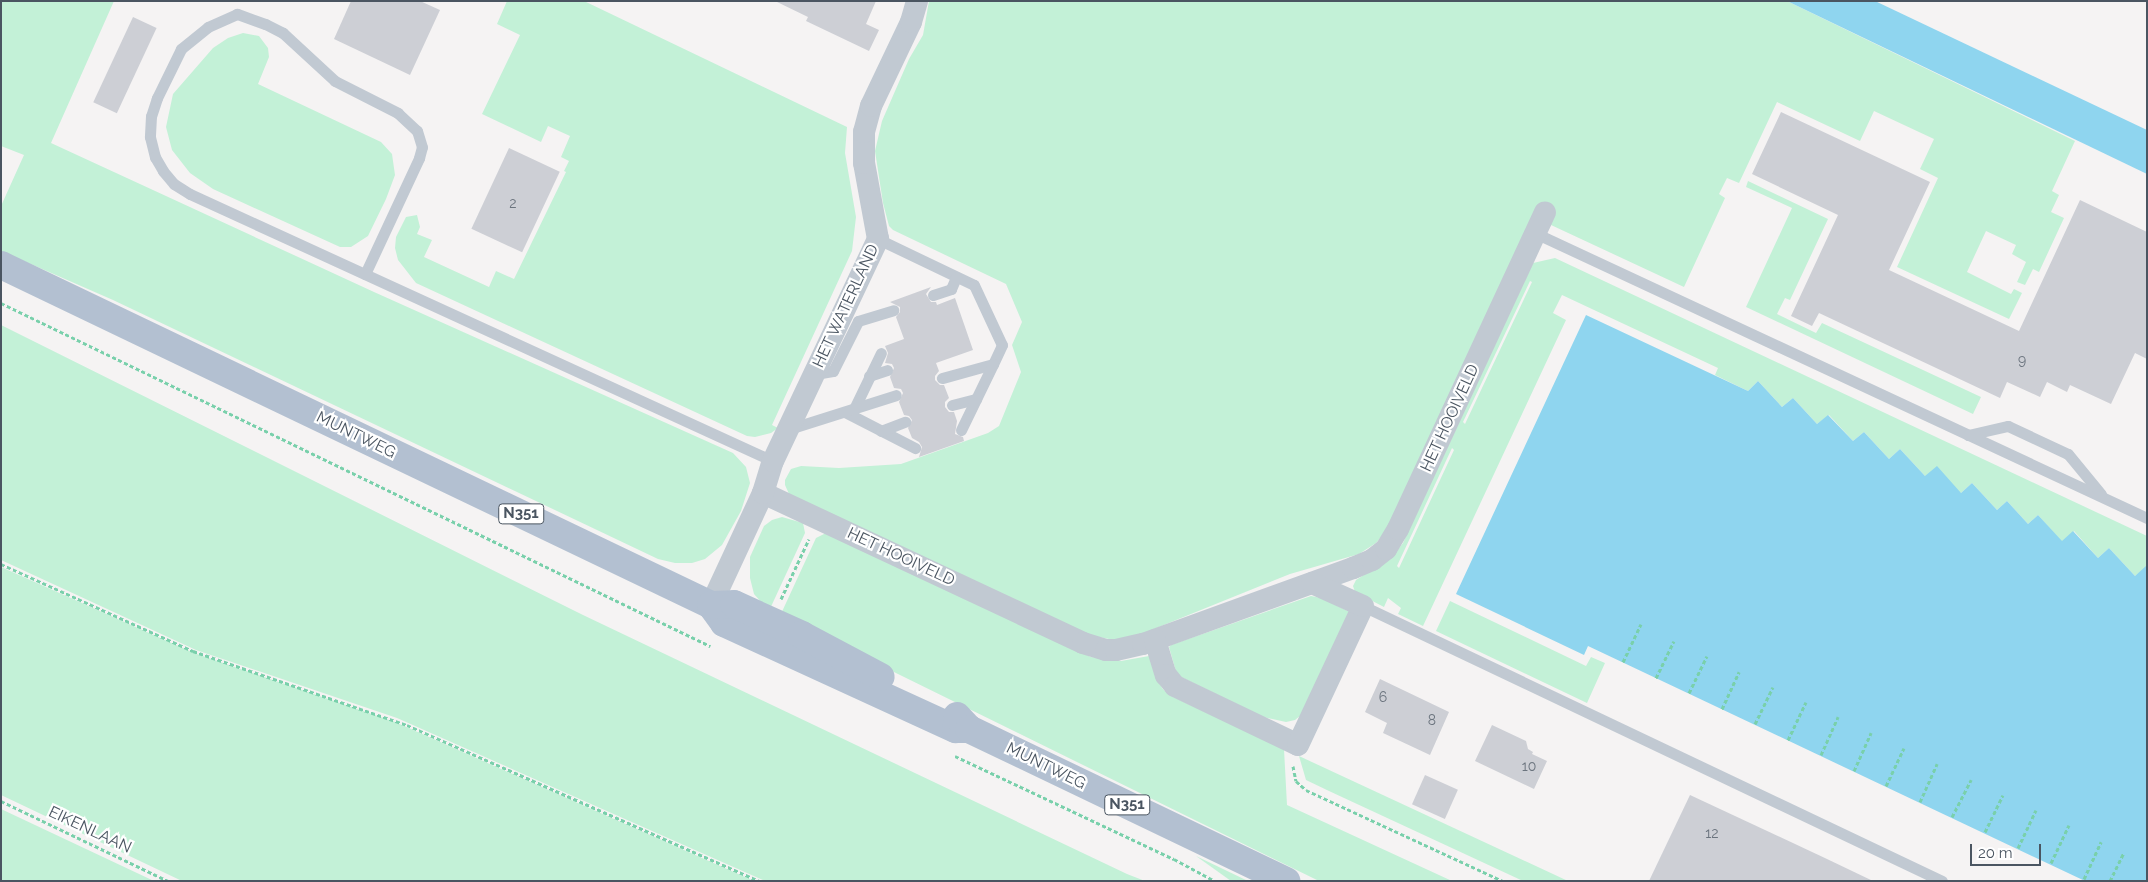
<!DOCTYPE html>
<html>
<head>
<meta charset="utf-8">
<style>
  body { margin:0 }
  #map { position:relative; width:2148px; height:882px; overflow:hidden; background:#f5f3f3; font-family:Raleway,sans-serif }
  div>[style] { position:absolute }
  [style*='--x'] { left:calc(var(--x)*1px); top:calc(var(--y)*1px); width:calc(var(--w)*1px); rotate:calc(var(--a)*1deg) }
  .green>* { inset:0; background:#c3f1d7 }
  .water>* { inset:0; background:#8fd5ef }
  .building>* { inset:0; background:#cdcfd5; transform-origin:0 0 }
  .path>* { height:3px; margin-top:-1.5px; transform-origin:0; background:repeating-linear-gradient(90deg,#79d0ab 0 4px,transparent 0 6.5px) }
  .service>* { height:11px; margin:-5.5px; padding:0 5.5px; transform-origin:5.5px; border-radius:5.5px; background:#c1c9d2 }
  .minor>* { height:22px; margin:-11px; padding:0 11px; transform-origin:11px; border-radius:11px; background:#c1c9d2 }
  .primary>* { height:28px; margin:-14px; padding:0 14px; transform-origin:14px; border-radius:14px; background:#b3c0d1 }
  span { translate:-50% -50%; white-space:nowrap; text-align:center; line-height:1.15; -webkit-text-stroke:4.5px #fff; paint-order:stroke }
  .number-label { font-size:14px; color:#6b747e }
  .number-label span { -webkit-text-stroke-width:0 }
  .shield-label span { padding:1px 4px; background:#fff; border:1px solid; border-radius:4px; -webkit-text-stroke-width:0 }
  .shield-label { font-size:15px; color:#4a5561; font-weight:700 }
  .street-label { font-size:16px; color:#4a5561 }
  .frame { position:absolute; inset:0; border:2px solid #4a5561; pointer-events:none }
  .scale { position:absolute; left:1970px; top:844px; width:71px; height:22px; box-sizing:border-box; border:2px solid #4a5561; border-top:0; padding-left:6px; font-size:15px; line-height:18px; white-space:nowrap; color:#4a5561; -webkit-text-stroke:4px #fff; paint-order:stroke }
</style>
</head>
<body>
<div id="map">
  <div class="green">
    <div style="clip-path:polygon(1px 1px,114px 1px,51px 143px,374px 292px,733px 453px,746px 467px,750px 483px,741px 511px,722px 545px,705px 559px,692px 563px,675px 563px,658px 559px,113px 300px,1px 251px,1px 206px,24px 155px,1px 146px)"></div>
    <div style="clip-path:polygon(507px 1px,584px 1px,847px 127px,845px 153px,856px 217px,852px 251px,772px 425px,778px 428px,771px 433px,755px 437px,747px 436px,416px 283px,398px 260px,395px 248px,396px 237px,406px 217px,417px 215px,420px 227px,417px 234px,432px 240px,424px 257px,489px 287px,496px 271px,514px 279px,566px 172px,564px 171px,569px 161px,561px 157px,570px 136px,548px 126px,541px 142px,482px 114px,520px 35px,497px 24px)"></div>
    <div style="clip-path:polygon(929px 1px,1787px 1px,2075px 141px,2052px 191px,2059px 195px,2051px 212px,2064px 218px,2039px 272px,2033px 269px,2025px 285px,2017px 282px,2026px 262px,2012px 254px,2016px 245px,1986px 231px,1967px 272px,2011px 294px,2014px 289px,2022px 293px,2009px 319px,1897px 267px,1938px 178px,1920px 169px,1934px 139px,1874px 111px,1860px 141px,1777px 102px,1739px 183px,1727px 178px,1719px 194px,1725px 198px,1684px 287px,1551px 225px,1387px 530px,1376px 543px,1359px 554px,1290px 574px,1139px 635px,1114px 640px,1089px 635px,789px 494px,785px 485px,785px 480px,791px 469px,801px 466px,839px 468px,901px 464px,988px 433px,999px 426px,1021px 372px,1012px 345px,1022px 322px,1006px 284px,893px 230px,889px 226px,883px 203px,875px 151px,882px 121px,909px 59px,923px 35px)"></div>
    <div style="clip-path:polygon(243px 33px,259px 36px,268px 48px,269px 57px,258px 84px,381px 142px,392px 154px,395px 175px,386px 199px,368px 236px,351px 247px,340px 247px,213px 189px,190px 173px,172px 150px,166px 127px,173px 94px,213px 48px,228px 38px)"></div>
    <div style="clip-path:polygon(1748px 181px,1828px 219px,1790px 300px,1785px 298px,1777px 314px,1816px 333px,1822px 323px,1981px 397px,1973px 414px,1746px 307px,1792px 208px,1746px 187px)"></div>
    <div style="clip-path:polygon(evenodd,1555px 258px,2147px 536px,2147px 567px,2135px 576px,2109px 548px,2098px 558px,2074px 531px,2062px 542px,2038px 515px,2028px 524px,2007px 501px,1997px 510px,1972px 483px,1961px 493px,1925px 476px,1900px 449px,1889px 459px,1864px 432px,1853px 441px,1829px 415px,1817px 424px,1793px 398px,1782px 407px,1758px 381px,1748px 391px,1715px 375px,1718px 368px,1562px 295px,1553px 313px,1566px 320px,1423px 626px,1398px 614px,1401px 608px,1388px 598px,1384px 607px,1355px 592px,1353px 586px,1356px 580px,1393px 556px,1403px 543px,1533px 263px,1555px 258px,1530px 281px,1532px 282px,1465px 424px,1463px 422px,1530px 281px,1555px 258px,1452px 448px,1454px 450px,1399px 568px,1397px 566px,1452px 448px)"></div>
    <div style="clip-path:polygon(1px 325px,583px 615px,1127px 874px,1145px 881px,765px 881px,397px 718px,196px 650px,1px 560px)"></div>
    <div style="clip-path:polygon(782px 517px,803px 523px,805px 533px,769px 611px,754px 594px,750px 578px,750px 557px,764px 526px,772px 520px)"></div>
    <div style="clip-path:polygon(826px 533px,1091px 657px,1121px 661px,1149px 656px,1162px 688px,1169px 695px,1284px 749px,1287px 805px,1452px 881px,1319px 881px,780px 616px,816px 538px)"></div>
    <div style="clip-path:polygon(1px 567px,194px 653px,395px 722px,754px 881px,182px 881px,1px 795px)"></div>
    <div style="clip-path:polygon(1311px 596px,1321px 598px,1350px 612px,1300px 716px,1295px 720px,1286px 722px,1263px 717px,1177px 675px,1169px 647px,1171px 645px)"></div>
    <div style="clip-path:polygon(1450px 601px,1586px 666px,1591px 657px,1605px 663px,1587px 703px,1436px 631px)"></div>
    <div style="clip-path:polygon(1299px 756px,1568px 881px,1523px 881px,1329px 791px,1306px 780px)"></div>
    <div style="clip-path:polygon(1px 809px,154px 881px,1px 881px)"></div>
    <div style="clip-path:polygon(1196px 856px,1248px 881px,1231px 881px)"></div>
  </div>
  <div class="water">
    <div style="clip-path:polygon(1787px 1px,1875px 1px,2147px 130px,2147px 174px)"></div>
    <div style="clip-path:polygon(1586px 315px,1748px 391px,1758px 381px,1782px 407px,1793px 398px,1817px 424px,1828px 415px,1853px 441px,1864px 432px,1889px 459px,1900px 449px,1925px 476px,1937px 466px,1961px 493px,1972px 483px,1997px 510px,2007px 501px,2028px 524px,2038px 515px,2062px 541px,2073px 531px,2098px 558px,2109px 548px,2135px 576px,2146px 566px,2147px 881px,2085px 881px,1588px 646px,1584px 655px,1456px 594px)"></div>
  </div>
  <div class="building">
    <div style="clip-path:polygon(351px 1px,420px 1px,440px 10px,410px 75px,334px 39px)"></div>
    <div style="clip-path:polygon(775px 1px,876px 1px,866px 24px,879px 30px,869px 51px,806px 21px,808px 17px)"></div>
    <div style="left:133px;top:17px;width:26px;height:94px;rotate:25deg"></div>
    <div style="clip-path:polygon(1781px 112px,1930px 182px,1889px 270px,2019px 331px,2080px 200px,2147px 232px,2147px 359px,2135px 353px,2111px 404px,2070px 385px,2067px 392px,2047px 382px,2040px 397px,2007px 382px,2000px 398px,1819px 313px,1812px 326px,1791px 316px,1838px 215px,1752px 174px)"></div>
    <div style="left:509px;top:148px;width:56px;height:89px;rotate:25deg"></div>
    <div style="clip-path:polygon(931px 287px,926px 294px,931px 302px,936px 302px,937px 305px,955px 298px,973px 350px,936px 363px,939px 371px,935px 376px,935px 380px,940px 385px,944px 385px,949px 398px,945px 402px,945px 407px,949px 412px,954px 412px,957px 421px,955px 434px,963px 437px,964px 441px,919px 457px,922px 447px,919px 442px,912px 438px,908px 428px,912px 420px,909px 416px,904px 415px,899px 402px,903px 393px,901px 389px,894px 388px,890px 377px,894px 368px,892px 364px,885px 363px,888px 353px,885px 346px,904px 339px,896px 317px,900px 312px,900px 307px,890px 302px)"></div>
    <div style="clip-path:polygon(1380px 679px,1449px 712px,1430px 755px,1383px 733px,1387px 723px,1365px 712px)"></div>
    <div style="clip-path:polygon(1492px 725px,1526px 741px,1528px 749px,1533px 752px,1532px 754px,1547px 761px,1534px 789px,1475px 761px)"></div>
    <div style="left:1425px;top:775px;width:36px;height:32px;rotate:24deg"></div>
    <div style="clip-path:polygon(1690px 795px,1827px 859px,1873px 881px,1649px 881px)"></div>
  </div>
  <div class="path">
    <div style="--x:1;--y:303;--w:788;--a:25.82"></div>
    <div style="--x:1;--y:564;--w:211;--a:24.4"></div>
    <div style="--x:193;--y:651;--w:226;--a:19.1"></div>
    <div style="--x:407;--y:725;--w:385;--a:23.9"></div>
    <div style="--x:781;--y:599;--w:66;--a:-65"></div>
    <div style="--x:1623;--y:662;--w:42;--a:-64.7"></div>
    <div style="--x:1656;--y:678;--w:41;--a:-64.1"></div>
    <div style="--x:1689;--y:693;--w:41;--a:-64.1"></div>
    <div style="--x:1722;--y:709;--w:41;--a:-65.3"></div>
    <div style="--x:1755;--y:724;--w:41;--a:-64.1"></div>
    <div style="--x:1788;--y:740;--w:42;--a:-64.7"></div>
    <div style="--x:1821;--y:755;--w:42;--a:-65.9"></div>
    <div style="--x:955;--y:756;--w:242;--a:25.2"></div>
    <div style="--x:1174;--y:859;--w:47;--a:28.2"></div>
    <div style="--x:1293;--y:766;--w:15;--a:79"></div>
    <div style="--x:1296;--y:781;--w:13;--a:42"></div>
    <div style="--x:1306;--y:790;--w:217;--a:24.8"></div>
    <div style="--x:1854;--y:771;--w:42;--a:-65.9"></div>
    <div style="--x:1886;--y:786;--w:42;--a:-64.7"></div>
    <div style="--x:1;--y:801;--w:185;--a:25.6"></div>
    <div style="--x:1920;--y:802;--w:42;--a:-65.9"></div>
    <div style="--x:1952;--y:817;--w:42;--a:-62.8"></div>
    <div style="--x:1985;--y:832;--w:41;--a:-64.1"></div>
    <div style="--x:2018;--y:848;--w:42;--a:-64.7"></div>
    <div style="--x:2051;--y:863;--w:42;--a:-64.7"></div>
    <div style="--x:2084;--y:879;--w:41;--a:-65.3"></div>
    <div style="--x:2110;--y:881;--w:32;--a:-64"></div>
  </div>
  <div class="service">
    <div style="--x:1535;--y:233;--w:675;--a:24.97"></div>
    <div style="--x:878;--y:239;--w:106;--a:25.6"></div>
    <div style="--x:974;--y:285;--w:66;--a:65"></div>
    <div style="--x:1002;--y:345;--w:21;--a:115"></div>
    <div style="--x:993;--y:364;--w:53;--a:164.6"></div>
    <div style="--x:365;--y:274;--w:128;--a:-65"></div>
    <div style="--x:419;--y:158;--w:11;--a:-75"></div>
    <div style="--x:422;--y:147;--w:17;--a:-107"></div>
    <div style="--x:417;--y:131;--w:26;--a:-137"></div>
    <div style="--x:398;--y:113;--w:71;--a:-153.1"></div>
    <div style="--x:335;--y:81;--w:71;--a:-137.3"></div>
    <div style="--x:283;--y:33;--w:20;--a:-153"></div>
    <div style="--x:265;--y:24;--w:30;--a:-160"></div>
    <div style="--x:237;--y:14;--w:32;--a:156"></div>
    <div style="--x:208;--y:27;--w:35;--a:141"></div>
    <div style="--x:181;--y:49;--w:55;--a:116.1"></div>
    <div style="--x:157;--y:98;--w:19;--a:108"></div>
    <div style="--x:151;--y:116;--w:21;--a:93"></div>
    <div style="--x:150;--y:137;--w:21;--a:76"></div>
    <div style="--x:155;--y:157;--w:16;--a:60"></div>
    <div style="--x:163;--y:171;--w:17;--a:50"></div>
    <div style="--x:174;--y:184;--w:19;--a:32"></div>
    <div style="--x:190;--y:194;--w:641;--a:24.61"></div>
    <div style="--x:933;--y:295;--w:19;--a:-18"></div>
    <div style="--x:951;--y:289;--w:13;--a:-67"></div>
    <div style="--x:815;--y:374;--w:18;--a:-9"></div>
    <div style="--x:833;--y:371;--w:56;--a:-63.4"></div>
    <div style="--x:858;--y:321;--w:37;--a:-17"></div>
    <div style="--x:869;--y:376;--w:19;--a:-18"></div>
    <div style="--x:952;--y:405;--w:25;--a:-14"></div>
    <div style="--x:854;--y:409;--w:62;--a:-64.3"></div>
    <div style="--x:845;--y:412;--w:79;--a:27.2"></div>
    <div style="--x:789;--y:429;--w:112;--a:-17.6"></div>
    <div style="--x:961;--y:430;--w:73;--a:-64.1"></div>
    <div style="--x:881;--y:431;--w:26;--a:-21"></div>
    <div style="--x:1968;--y:435;--w:41;--a:-12.7"></div>
    <div style="--x:2008;--y:426;--w:66;--a:25"></div>
    <div style="--x:2068;--y:454;--w:52;--a:50.5"></div>
    <div style="--x:1363;--y:606;--w:641;--a:25.41"></div>
  </div>
  <div class="minor">
    <div style="--x:763;--y:493;--w:353;--a:25.1"></div>
    <div style="--x:1083;--y:643;--w:24;--a:17"></div>
    <div style="--x:1106;--y:650;--w:10;--a:0"></div>
    <div style="--x:1116;--y:650;--w:28;--a:-13"></div>
    <div style="--x:1143;--y:644;--w:223;--a:-19.9"></div>
    <div style="--x:1353;--y:568;--w:21;--a:-23"></div>
    <div style="--x:1372;--y:560;--w:18;--a:-38"></div>
    <div style="--x:1386;--y:549;--w:23;--a:-59"></div>
    <div style="--x:1398;--y:529;--w:349;--a:-65.1"></div>
    <div style="--x:711;--y:605;--w:123;--a:-65.1"></div>
    <div style="--x:763;--y:493;--w:34;--a:-73"></div>
    <div style="--x:773;--y:461;--w:246;--a:-64.7"></div>
    <div style="--x:878;--y:239;--w:77;--a:-100.4"></div>
    <div style="--x:864;--y:163;--w:31;--a:-90"></div>
    <div style="--x:864;--y:132;--w:27;--a:-75"></div>
    <div style="--x:871;--y:106;--w:93;--a:-64.5"></div>
    <div style="--x:911;--y:22;--w:22;--a:-74"></div>
    <div style="--x:1155;--y:640;--w:37;--a:73"></div>
    <div style="--x:1166;--y:675;--w:14;--a:51"></div>
    <div style="--x:1175;--y:686;--w:136;--a:25.6"></div>
    <div style="--x:1298;--y:745;--w:153;--a:-64.9"></div>
    <div style="--x:1363;--y:606;--w:56;--a:-155.7"></div>
  </div>
  <div class="primary">
    <div style="--x:1;--y:265;--w:787;--a:25.59"></div>
    <div style="--x:711;--y:605;--w:22;--a:54"></div>
    <div style="--x:724;--y:623;--w:255;--a:24.6"></div>
    <div style="--x:956;--y:729;--w:13;--a:0"></div>
    <div style="--x:711;--y:605;--w:23;--a:-2"></div>
    <div style="--x:734;--y:604;--w:75;--a:24.5"></div>
    <div style="--x:802;--y:635;--w:89;--a:28"></div>
    <div style="--x:957;--y:716;--w:18;--a:47"></div>
    <div style="--x:969;--y:729;--w:352;--a:25.6"></div>
  </div>
  <div class="number-label">
    <span style="left:513px;top:203px">2</span>
    <span style="left:2022px;top:360px">9</span>
    <span style="left:1383px;top:697px">6</span>
    <span style="left:1432px;top:720px">8</span>
    <span style="left:1529px;top:766px">10</span>
    <span style="left:1712px;top:833px">12</span>
  </div>
  <div class="shield-label">
    <span style="left:521px;top:514px">N351</span>
    <span style="left:1127px;top:805px">N351</span>
  </div>
  <div class="street-label">
    <span style="left:846px;top:306px;rotate:-65deg">HET WATERLAND</span>
    <span style="left:1450px;top:418px;rotate:-65deg">HET HOOIVELD</span>
    <span style="left:356px;top:435px;rotate:26deg">MUNTWEG</span>
    <span style="left:901px;top:557px;rotate:25deg">HET HOOIVELD</span>
    <span style="left:1046px;top:766px;rotate:26deg">MUNTWEG</span>
    <span style="left:90px;top:830px;rotate:25deg">EIKENLAAN</span>
  </div>
  <div class="frame"></div>
  <div class="scale">20 m</div>
</div>
</body>
</html>
